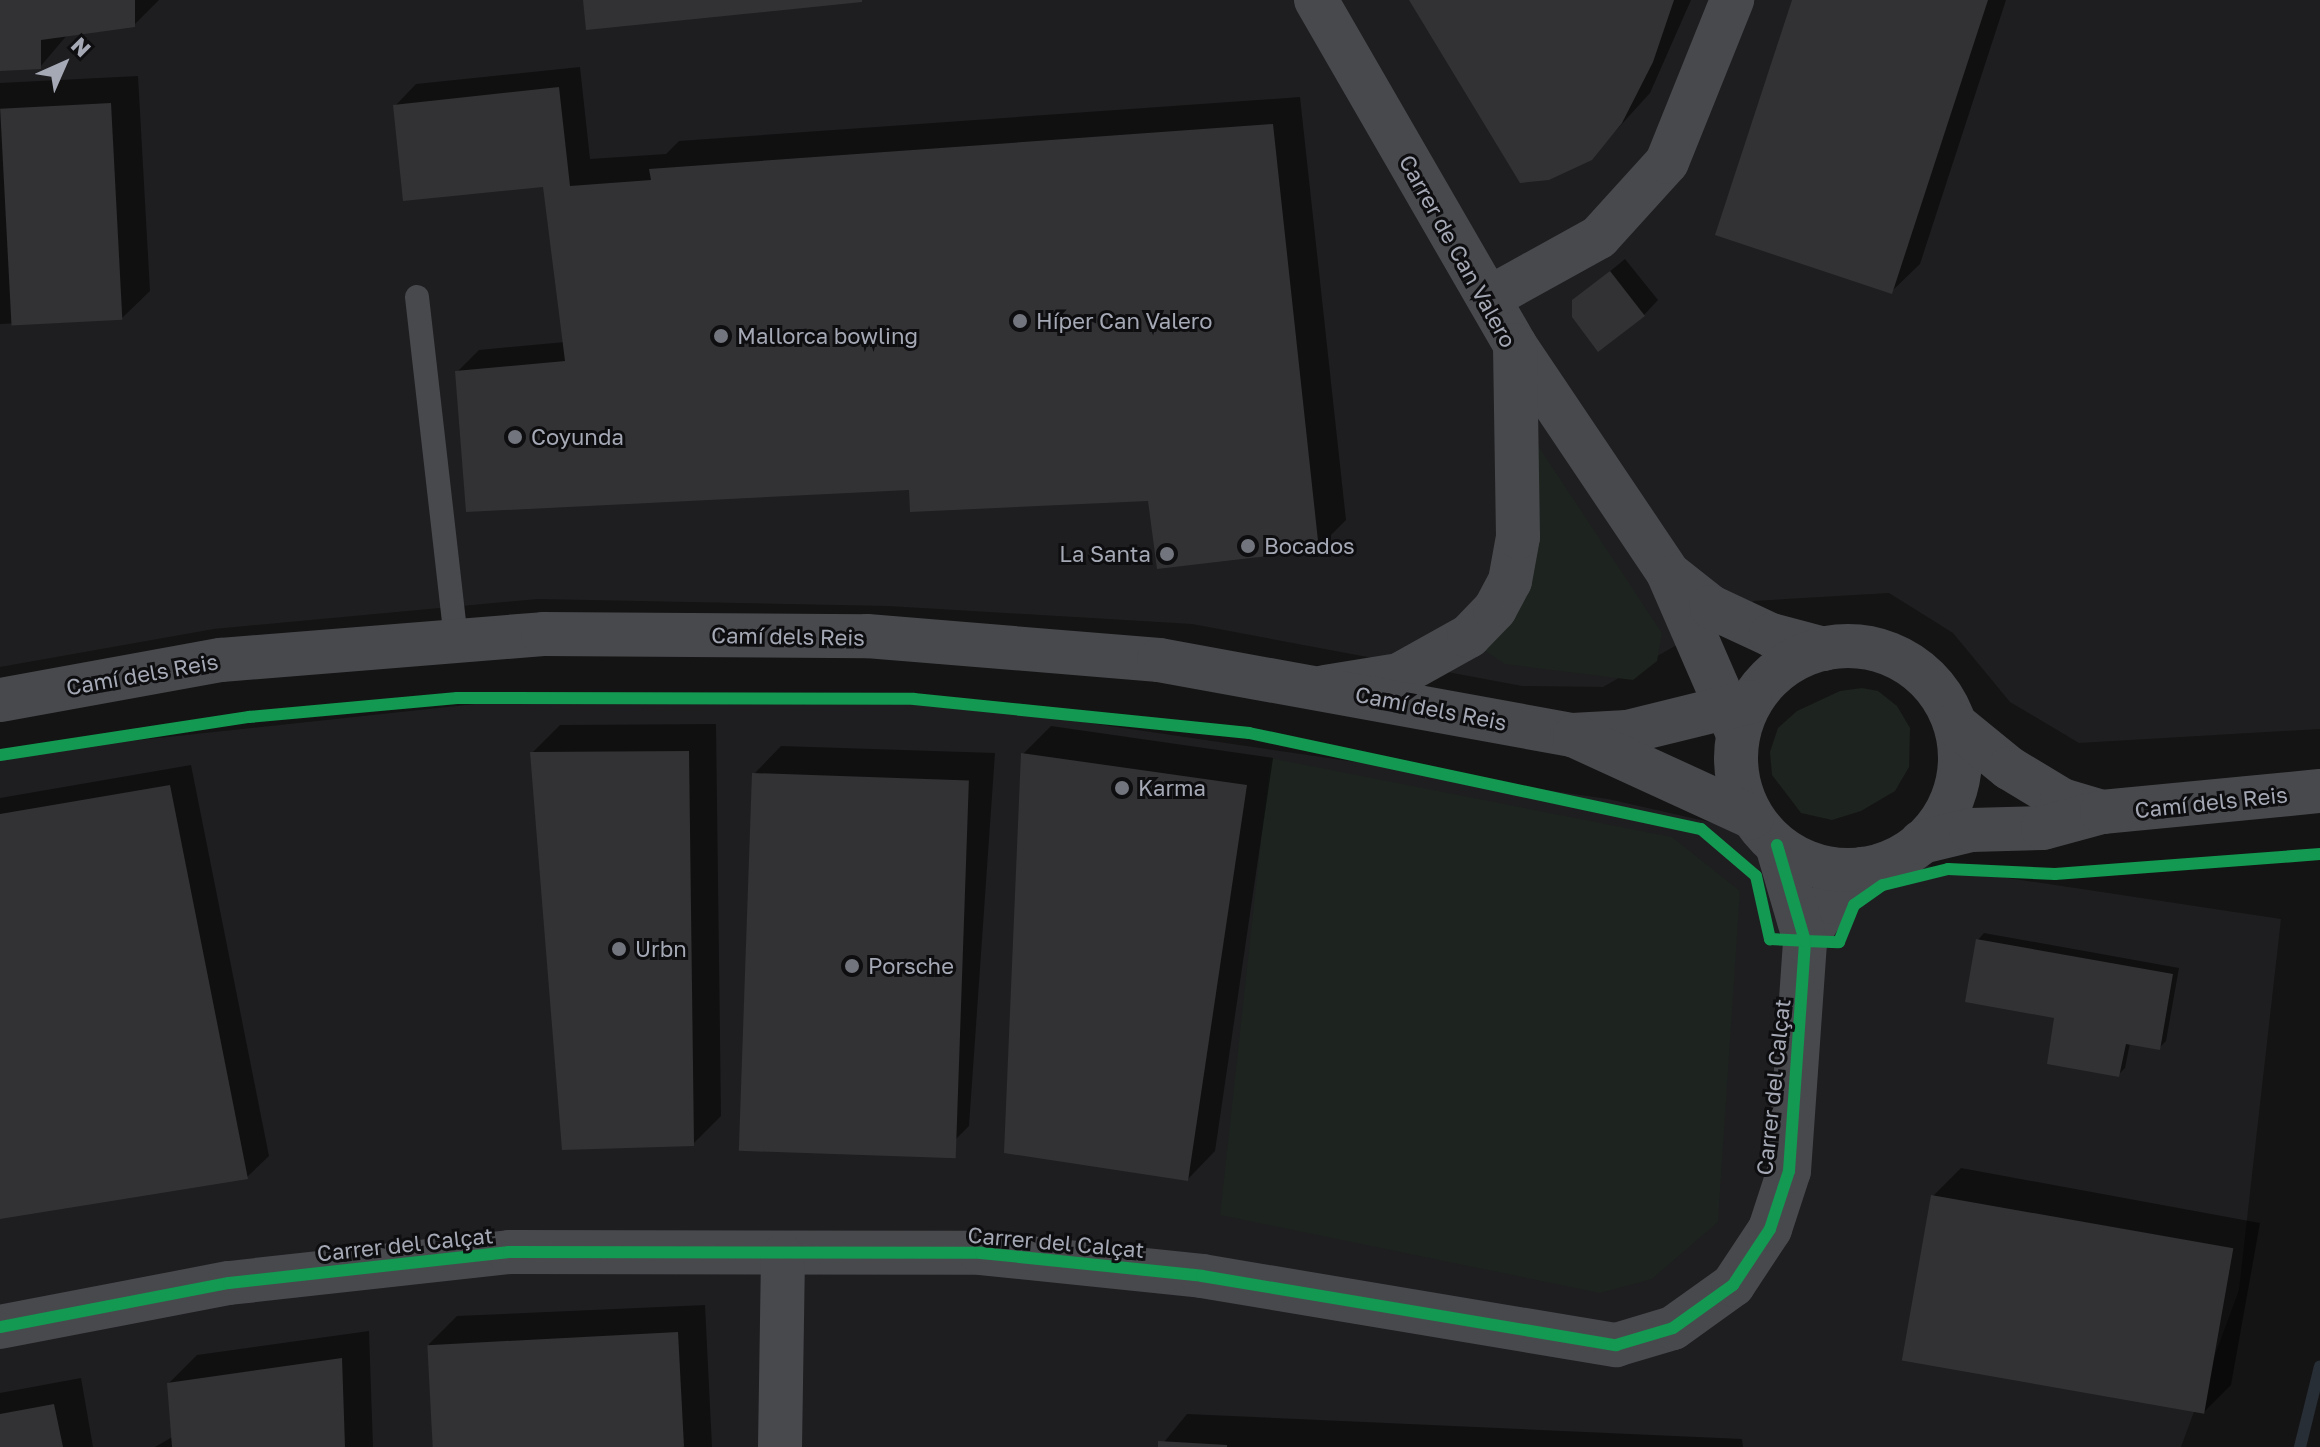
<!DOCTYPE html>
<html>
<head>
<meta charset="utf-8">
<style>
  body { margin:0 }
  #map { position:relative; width:2320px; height:1447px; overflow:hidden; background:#141414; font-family:"Golos Text",sans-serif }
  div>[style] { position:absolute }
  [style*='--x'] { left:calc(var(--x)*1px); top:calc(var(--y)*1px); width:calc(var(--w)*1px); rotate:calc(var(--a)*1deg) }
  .built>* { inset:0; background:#1e1e20 }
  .green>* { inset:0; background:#1d231e }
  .shadow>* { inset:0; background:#0007 }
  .stream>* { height:12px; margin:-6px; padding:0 6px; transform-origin:6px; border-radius:6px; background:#282e36 }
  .building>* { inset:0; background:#323234; transform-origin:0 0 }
  .service>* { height:24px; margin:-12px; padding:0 12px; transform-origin:12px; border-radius:12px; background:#48494d }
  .minor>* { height:44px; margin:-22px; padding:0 22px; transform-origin:22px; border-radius:22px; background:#48494d }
  .tertiary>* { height:44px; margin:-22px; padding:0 22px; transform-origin:22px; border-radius:22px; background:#48494d }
  .tertiary>.ring { margin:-22px; padding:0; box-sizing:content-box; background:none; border:44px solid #48494d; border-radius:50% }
  .cycleway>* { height:12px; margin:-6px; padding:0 6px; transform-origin:6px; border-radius:6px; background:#139951 }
  .dots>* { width:22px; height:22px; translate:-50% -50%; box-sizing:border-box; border:4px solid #0e0e10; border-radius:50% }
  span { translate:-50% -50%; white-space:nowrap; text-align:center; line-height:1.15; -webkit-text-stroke:6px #0e0e10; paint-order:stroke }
  .street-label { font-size:22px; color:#a5a9b5 }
  .poi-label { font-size:22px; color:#a5a9b5 }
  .left { translate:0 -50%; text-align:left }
  .right { translate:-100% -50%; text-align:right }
  .north { position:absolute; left:24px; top:24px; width:80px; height:80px; -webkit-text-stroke:6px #0e0e10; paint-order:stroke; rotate:45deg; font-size:22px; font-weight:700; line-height:32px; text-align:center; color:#a5a9b5 }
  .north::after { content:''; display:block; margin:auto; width:28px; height:36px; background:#a5a9b5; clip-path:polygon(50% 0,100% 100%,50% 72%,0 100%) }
</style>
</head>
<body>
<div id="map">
  <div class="built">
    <div style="clip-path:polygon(0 0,2320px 0,2320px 729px,2079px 743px,2010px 702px,1953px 633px,1889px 593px,1754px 601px,1603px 687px,1522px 686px,1192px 624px,888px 606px,538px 599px,214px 629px,0 667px)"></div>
    <div style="clip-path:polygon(891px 694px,1608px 799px,1855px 855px,2281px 919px,2239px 1290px,2181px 1447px,0 1447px,0 755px,494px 702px)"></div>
  </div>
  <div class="green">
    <div style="clip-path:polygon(1533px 438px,1662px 633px,1657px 661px,1633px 680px,1505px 664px,1478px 646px)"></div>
    <div style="clip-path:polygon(1862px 688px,1878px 691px,1897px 706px,1910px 728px,1909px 767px,1895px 791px,1861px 811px,1832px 820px,1801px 813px,1772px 775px,1770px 752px,1778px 728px,1797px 711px,1840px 691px)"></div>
    <div style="clip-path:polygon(1270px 758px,1672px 837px,1740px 891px,1718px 1222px,1652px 1279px,1600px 1293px,1220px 1215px)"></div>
  </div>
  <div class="shadow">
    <div style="clip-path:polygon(0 0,159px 0,134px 25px,68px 34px,40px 67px,0 69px)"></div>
    <div style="clip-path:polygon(1412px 0,1691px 0,1650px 93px,1591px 158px)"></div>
    <div style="clip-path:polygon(1794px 0,2006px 0,1920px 264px,1892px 291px)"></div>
    <div style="clip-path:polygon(580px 67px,590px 159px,666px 154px,679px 141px,1300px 97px,1346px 520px,1318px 548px,1150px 499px,910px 488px,457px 372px,479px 350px,565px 342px,544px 186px,395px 106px,416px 84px)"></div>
    <div style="clip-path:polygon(138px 76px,150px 291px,122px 318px,0 324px,0 83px)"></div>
    <div style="clip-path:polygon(1625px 259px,1658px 300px,1644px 315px,1574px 301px)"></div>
    <div style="clip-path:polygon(716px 724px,721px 1116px,693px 1144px,532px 753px,560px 725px)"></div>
    <div style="clip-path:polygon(1051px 726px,1273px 758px,1215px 1151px,1188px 1179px,1023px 754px)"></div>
    <div style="clip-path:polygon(781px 746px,995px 753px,969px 1126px,941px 1154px,754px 774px)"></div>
    <div style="clip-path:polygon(191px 765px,269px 1156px,247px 1177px,0 1217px,0 798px)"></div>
    <div style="clip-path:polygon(1984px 933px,2179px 968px,2166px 1041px,2159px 1048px,2130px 1043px,2125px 1068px,2118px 1075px,1978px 940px)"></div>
    <div style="clip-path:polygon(1961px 1168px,2260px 1223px,2231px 1385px,2203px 1413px,1933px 1196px)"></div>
    <div style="clip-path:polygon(705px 1305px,712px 1447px,433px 1447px,429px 1344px,457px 1316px)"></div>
    <div style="clip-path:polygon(369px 1331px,373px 1447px,155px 1447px,174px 1436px,169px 1383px,197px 1355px)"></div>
    <div style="clip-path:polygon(81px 1378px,93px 1447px,0 1447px,0 1393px)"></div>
    <div style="clip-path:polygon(1187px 1414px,1742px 1439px,1743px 1447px,1160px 1447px)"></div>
  </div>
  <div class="stream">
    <div style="--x:2300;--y:1447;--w:83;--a:-76.1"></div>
  </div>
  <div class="building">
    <div style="clip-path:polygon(0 0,135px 0,135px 27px,41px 40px,41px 69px,0 71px)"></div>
    <div style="clip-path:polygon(583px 0,862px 0,862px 2px,586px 30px)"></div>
    <div style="clip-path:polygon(1409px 0,1674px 0,1653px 62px,1622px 123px,1592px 160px,1549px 180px,1520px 183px)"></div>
    <div style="clip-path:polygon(1792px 0,1988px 0,1892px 294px,1715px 235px)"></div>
    <div style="clip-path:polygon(559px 87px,570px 186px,651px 180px,649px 169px,1273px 124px,1319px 550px,1157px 569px,1148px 501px,910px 512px,909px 490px,466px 512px,455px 371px,565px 361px,543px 187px,403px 201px,393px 105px)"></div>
    <div style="left:111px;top:103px;width:217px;height:111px;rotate:87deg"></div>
    <div style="clip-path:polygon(1610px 271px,1645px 316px,1598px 352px,1572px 317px,1572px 300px)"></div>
    <div style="clip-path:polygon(689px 751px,694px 1146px,562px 1150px,530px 752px)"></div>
    <div style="clip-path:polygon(1021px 753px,1247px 785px,1188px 1181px,1004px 1153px)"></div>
    <div style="left:752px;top:773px;width:217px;height:378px;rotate:2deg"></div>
    <div style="clip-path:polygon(170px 785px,248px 1179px,0 1219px,0 814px)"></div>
    <div style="clip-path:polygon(1976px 939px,2173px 974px,2160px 1050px,2126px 1044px,2119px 1077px,2047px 1064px,2054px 1018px,1965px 1002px)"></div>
    <div style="left:1931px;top:1195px;width:307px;height:168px;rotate:10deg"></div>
    <div style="left:678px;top:1332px;width:115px;height:251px;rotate:87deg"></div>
    <div style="clip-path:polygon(342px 1358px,345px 1447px,172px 1447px,167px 1383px)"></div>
    <div style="clip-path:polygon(54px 1404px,63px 1447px,0 1447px,0 1414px)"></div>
    <div style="clip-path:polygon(1158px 1441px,1227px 1445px,1227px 1447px,1158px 1447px)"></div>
  </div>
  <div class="service">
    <div style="--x:417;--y:297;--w:346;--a:83.5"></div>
  </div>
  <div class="minor">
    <div style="--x:1316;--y:0;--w:398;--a:60"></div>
    <div style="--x:1515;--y:345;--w:275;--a:56.1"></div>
    <div style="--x:1668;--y:573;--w:176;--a:66.5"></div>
    <div style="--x:1489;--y:298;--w:126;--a:-29"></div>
    <div style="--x:1599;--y:237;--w:101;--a:-47.8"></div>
    <div style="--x:1667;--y:162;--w:175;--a:-68.1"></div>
    <div style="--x:1673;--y:577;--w:48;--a:38.3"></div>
    <div style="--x:1711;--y:607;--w:66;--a:25"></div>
    <div style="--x:1771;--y:635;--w:55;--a:14.8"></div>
    <div style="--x:1325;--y:687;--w:75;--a:-9.2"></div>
    <div style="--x:1399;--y:675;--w:80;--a:-29.1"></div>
    <div style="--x:1469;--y:636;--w:37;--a:-46"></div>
    <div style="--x:1495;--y:609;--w:32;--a:-62"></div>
    <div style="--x:1510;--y:581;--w:45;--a:-79.7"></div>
    <div style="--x:1518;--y:537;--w:192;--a:-90.9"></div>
    <div style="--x:1805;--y:941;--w:46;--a:-58.4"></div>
    <div style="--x:1829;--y:902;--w:47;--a:-45"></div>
    <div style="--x:0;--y:1327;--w:233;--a:-10.9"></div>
    <div style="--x:229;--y:1283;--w:282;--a:-6.3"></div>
    <div style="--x:509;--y:1252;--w:472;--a:0.1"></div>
    <div style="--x:981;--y:1253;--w:222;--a:5.9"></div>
    <div style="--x:1202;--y:1276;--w:420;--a:9.5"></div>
    <div style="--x:1616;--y:1345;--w:59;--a:-16.6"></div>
    <div style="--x:1673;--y:1328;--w:74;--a:-35.6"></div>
    <div style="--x:1733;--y:1285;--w:67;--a:-56.5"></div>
    <div style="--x:1770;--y:1229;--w:61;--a:-71.9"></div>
    <div style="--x:1789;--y:1171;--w:231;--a:-86"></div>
    <div style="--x:1805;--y:941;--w:100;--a:-106.3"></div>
    <div style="--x:780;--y:1447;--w:191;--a:-89.1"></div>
  </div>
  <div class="tertiary">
    <div class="ring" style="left:1736px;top:646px;width:180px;height:180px"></div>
    <div style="--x:0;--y:700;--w:225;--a:-10.3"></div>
    <div style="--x:221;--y:660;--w:323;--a:-4.6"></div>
    <div style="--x:543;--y:634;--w:324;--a:0.4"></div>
    <div style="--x:867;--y:636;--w:293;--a:4.7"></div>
    <div style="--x:1159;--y:660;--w:420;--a:10.3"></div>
    <div style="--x:1572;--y:735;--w:55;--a:-3.1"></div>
    <div style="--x:1627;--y:732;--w:126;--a:-13.8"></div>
    <div style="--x:1955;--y:724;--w:70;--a:39.2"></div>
    <div style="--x:2009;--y:768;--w:62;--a:31.1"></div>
    <div style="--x:2062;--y:800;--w:42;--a:16.7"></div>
    <div style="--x:1575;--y:736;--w:195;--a:24.6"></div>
    <div style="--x:1921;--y:842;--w:51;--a:-13.5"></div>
    <div style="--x:1971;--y:830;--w:72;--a:-1.6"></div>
    <div style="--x:2043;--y:828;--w:61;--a:-15.2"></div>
    <div style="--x:2102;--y:812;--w:219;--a:-5.5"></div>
  </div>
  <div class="cycleway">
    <div style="--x:0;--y:755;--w:252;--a:-8.7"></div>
    <div style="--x:249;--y:717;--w:209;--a:-5.2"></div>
    <div style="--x:457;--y:698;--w:457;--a:0.1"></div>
    <div style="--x:914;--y:699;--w:337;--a:5.8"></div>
    <div style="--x:1249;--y:733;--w:462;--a:12"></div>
    <div style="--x:1701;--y:829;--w:72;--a:40.5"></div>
    <div style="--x:1756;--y:876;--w:65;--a:77.5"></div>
    <div style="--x:1770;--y:939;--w:35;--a:3"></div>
    <div style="--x:1805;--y:941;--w:34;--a:2"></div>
    <div style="--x:1839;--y:942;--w:40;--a:-68"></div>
    <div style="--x:1854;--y:905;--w:35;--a:-35"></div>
    <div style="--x:1883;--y:885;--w:67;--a:-13.8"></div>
    <div style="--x:1948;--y:869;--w:107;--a:2.7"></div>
    <div style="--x:2055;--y:874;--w:266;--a:-4.3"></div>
    <div style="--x:0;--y:1327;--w:233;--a:-10.9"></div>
    <div style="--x:229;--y:1283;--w:282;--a:-6.3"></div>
    <div style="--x:509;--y:1252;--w:472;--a:0.1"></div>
    <div style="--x:981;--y:1253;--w:222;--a:5.9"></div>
    <div style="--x:1202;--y:1276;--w:420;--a:9.5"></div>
    <div style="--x:1616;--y:1345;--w:59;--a:-16.6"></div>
    <div style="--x:1673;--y:1328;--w:74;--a:-35.6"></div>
    <div style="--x:1733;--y:1285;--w:67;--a:-56.5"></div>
    <div style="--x:1770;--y:1229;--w:61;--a:-71.9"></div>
    <div style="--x:1789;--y:1171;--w:231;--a:-86"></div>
    <div style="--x:1805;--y:941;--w:100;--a:-106.3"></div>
  </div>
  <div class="dots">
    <div style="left:1020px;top:321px;background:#72757d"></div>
    <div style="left:721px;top:336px;background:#72757d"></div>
    <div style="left:515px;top:437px;background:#72757d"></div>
    <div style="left:1248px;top:546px;background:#72757d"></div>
    <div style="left:1167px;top:554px;background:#72757d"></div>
    <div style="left:1122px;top:788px;background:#72757d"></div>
    <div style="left:619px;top:949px;background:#72757d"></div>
    <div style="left:852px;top:966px;background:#72757d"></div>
  </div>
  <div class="street-label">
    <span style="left:1458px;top:251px;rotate:61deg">Carrer de Can Valero</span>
    <span style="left:788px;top:636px;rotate:1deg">Camí dels Reis</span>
    <span style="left:142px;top:674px;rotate:-10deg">Camí dels Reis</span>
    <span style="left:1431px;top:708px;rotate:11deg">Camí dels Reis</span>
    <span style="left:2211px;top:802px;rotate:-6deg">Camí dels Reis</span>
    <span style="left:1773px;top:1087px;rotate:-84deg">Carrer del Calçat</span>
    <span style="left:1056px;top:1242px;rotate:5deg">Carrer del Calçat</span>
    <span style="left:405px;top:1244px;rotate:-6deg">Carrer del Calçat</span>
  </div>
  <div class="poi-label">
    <span class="left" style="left:1036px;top:321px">Híper Can Valero</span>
    <span class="left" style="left:737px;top:336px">Mallorca bowling</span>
    <span class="left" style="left:531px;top:437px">Coyunda</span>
    <span class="left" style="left:1264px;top:546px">Bocados</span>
    <span class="right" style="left:1151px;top:554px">La Santa</span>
    <span class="left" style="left:1138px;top:788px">Karma</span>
    <span class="left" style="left:635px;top:949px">Urbn</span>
    <span class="left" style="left:868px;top:966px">Porsche</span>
  </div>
  <div class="north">N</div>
</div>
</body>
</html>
